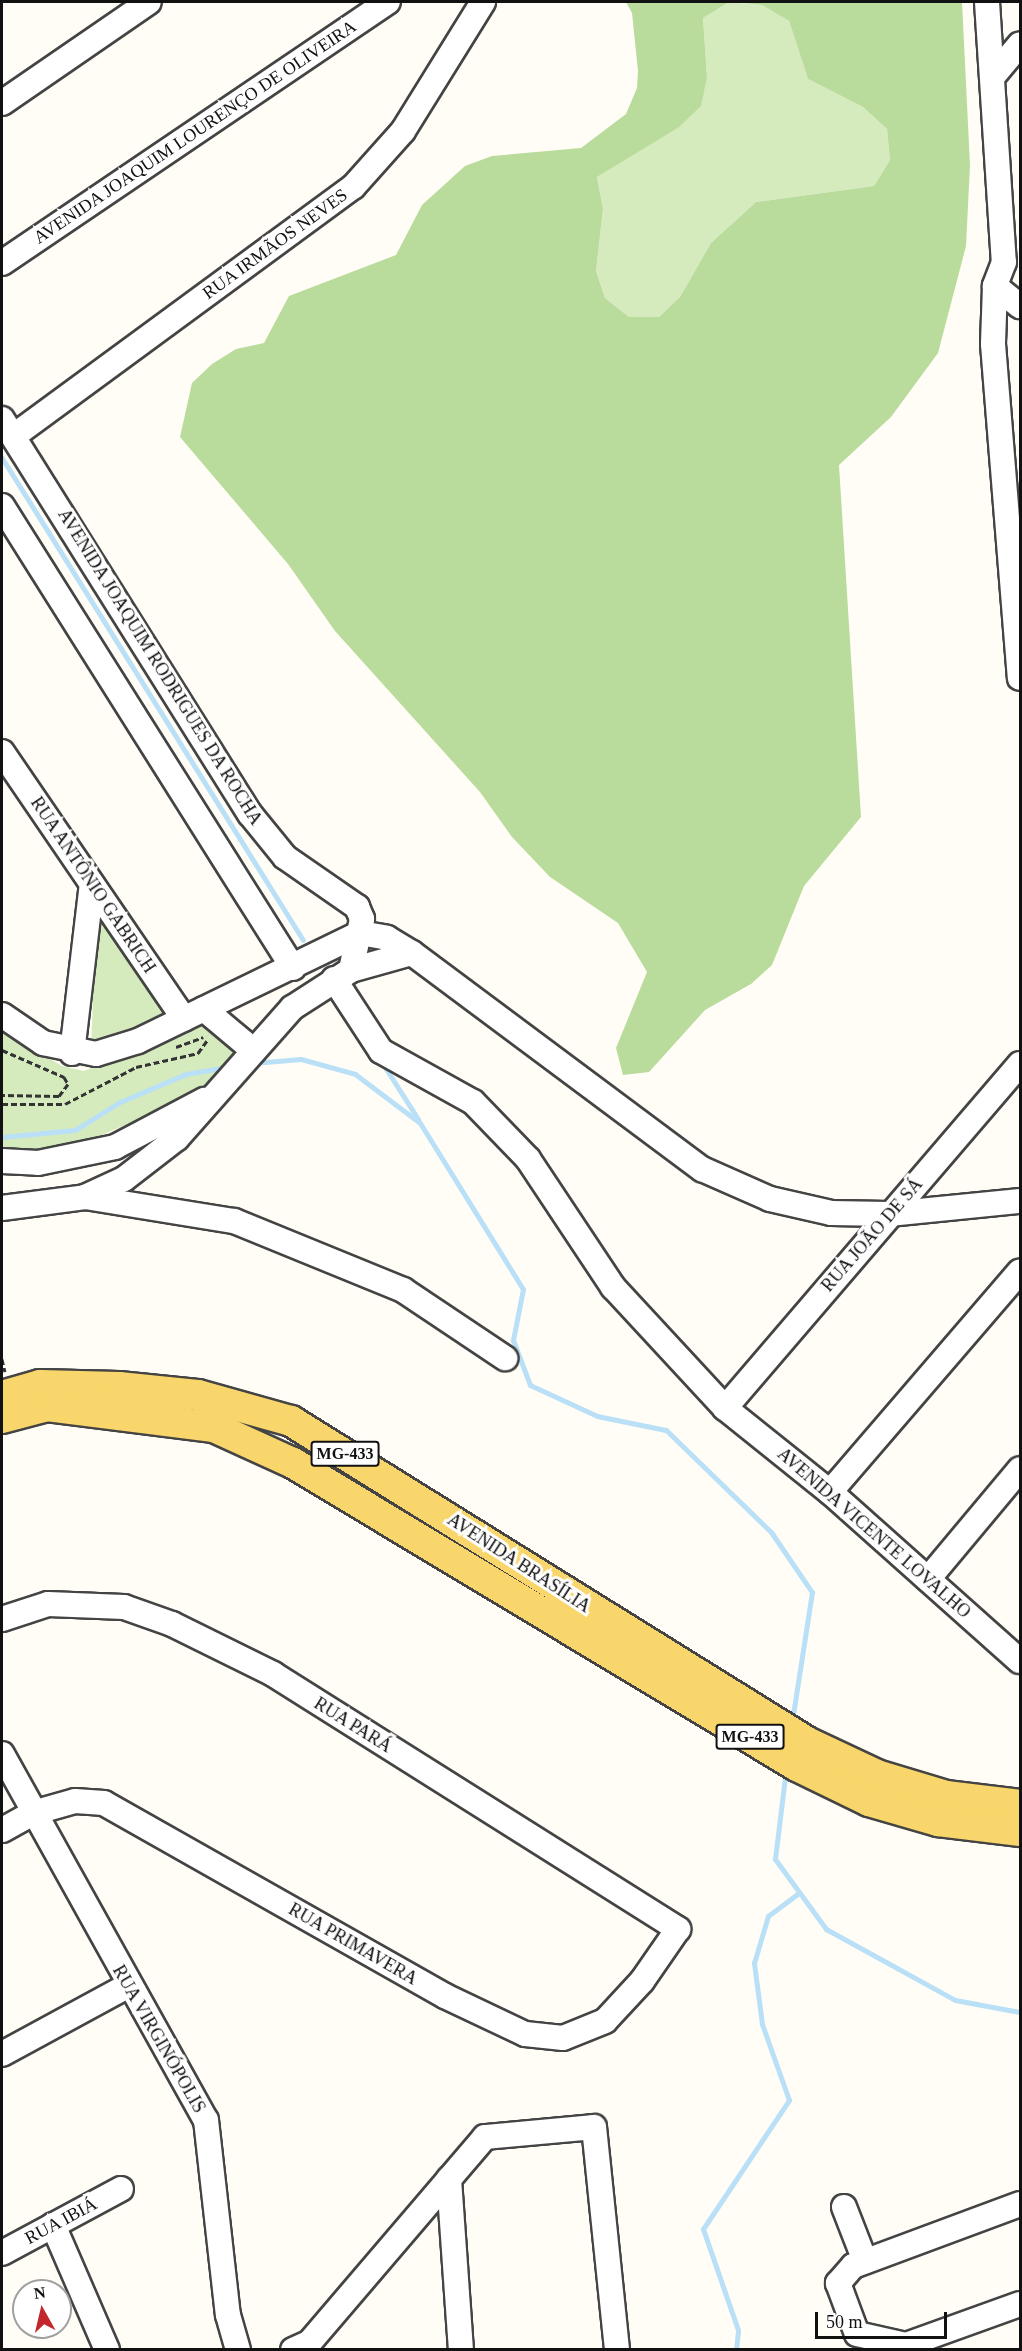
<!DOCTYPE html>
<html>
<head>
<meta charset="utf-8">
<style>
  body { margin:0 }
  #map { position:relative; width:1022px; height:2351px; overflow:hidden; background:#fffdf5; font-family:"Times New Roman",serif }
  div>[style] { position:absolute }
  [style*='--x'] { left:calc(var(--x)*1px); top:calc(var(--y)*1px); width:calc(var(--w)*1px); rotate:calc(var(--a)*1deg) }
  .green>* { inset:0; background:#d5ebbd }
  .forest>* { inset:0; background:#b9dc9c }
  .stream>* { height:5px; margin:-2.5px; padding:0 2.5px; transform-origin:2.5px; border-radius:2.5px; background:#b9e0f7 }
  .path>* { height:3px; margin-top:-1.5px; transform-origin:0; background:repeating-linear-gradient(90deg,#333 0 6px,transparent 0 9px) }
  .roads { filter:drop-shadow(2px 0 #444) drop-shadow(-2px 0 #444) drop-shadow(0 2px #444) drop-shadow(0 -2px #444) }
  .minor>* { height:24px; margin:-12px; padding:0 12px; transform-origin:12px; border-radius:12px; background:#fff }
  .major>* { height:30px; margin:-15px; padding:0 15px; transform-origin:15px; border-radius:15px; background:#f9d66b }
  span { translate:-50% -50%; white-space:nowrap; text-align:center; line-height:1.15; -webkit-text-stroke:6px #fff; paint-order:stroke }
  .shield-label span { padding:2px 4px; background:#fff; border:2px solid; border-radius:4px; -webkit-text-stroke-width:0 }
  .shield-label { font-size:16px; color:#111; font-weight:700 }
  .street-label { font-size:18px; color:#111 }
  .frame { position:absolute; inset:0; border:3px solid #111; pointer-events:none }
  .north { position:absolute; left:12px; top:2279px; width:60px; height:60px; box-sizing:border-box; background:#fff; border:2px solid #a0a0a0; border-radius:50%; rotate:352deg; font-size:16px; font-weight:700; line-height:24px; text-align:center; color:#111 }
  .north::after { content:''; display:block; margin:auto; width:21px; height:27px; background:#c4262e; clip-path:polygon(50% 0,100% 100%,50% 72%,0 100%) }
  .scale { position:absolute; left:815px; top:2312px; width:132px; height:27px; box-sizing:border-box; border:3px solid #111; border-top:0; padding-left:8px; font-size:18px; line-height:21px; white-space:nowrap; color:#111; -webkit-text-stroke:4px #fff; paint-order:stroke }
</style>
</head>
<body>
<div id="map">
  <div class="green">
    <div style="clip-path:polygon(729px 2px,762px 5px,789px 21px,808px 79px,863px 107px,887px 129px,890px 160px,874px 186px,756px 202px,711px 243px,680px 297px,659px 317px,629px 317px,605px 298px,596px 271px,603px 209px,597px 177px,651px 143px,707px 77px,703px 18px)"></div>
    <div style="clip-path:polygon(97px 897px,176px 1015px,91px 1050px)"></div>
    <div style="clip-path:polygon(200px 1025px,214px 1025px,239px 1053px,223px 1075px,192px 1097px,61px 1152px,2px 1153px,2px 1030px,62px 1066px,84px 1071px)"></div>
  </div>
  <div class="forest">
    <div style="clip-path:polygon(626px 2px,729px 2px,703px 18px,707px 77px,701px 106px,679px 127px,597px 177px,603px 209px,596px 271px,605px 298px,629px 317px,659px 317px,680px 297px,711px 243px,756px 202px,874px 186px,890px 160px,887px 129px,863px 107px,808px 79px,789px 21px,762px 5px,733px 2px,962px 2px,970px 165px,966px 246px,938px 353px,891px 417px,839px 465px,861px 817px,804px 886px,772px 965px,751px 984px,705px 1010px,649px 1072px,623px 1075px,616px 1048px,647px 972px,618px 923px,550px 877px,512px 837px,480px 792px,335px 631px,288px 564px,180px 437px,192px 383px,212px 364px,236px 349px,264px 343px,289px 296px,396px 255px,422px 205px,465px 166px,492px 156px,581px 148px,626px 114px,637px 88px,638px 71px,632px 13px)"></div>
  </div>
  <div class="stream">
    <div style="--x:2;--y:458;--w:568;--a:58.02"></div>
    <div style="--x:381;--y:1061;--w:69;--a:57.5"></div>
    <div style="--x:253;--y:1063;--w:48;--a:-4.8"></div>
    <div style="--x:301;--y:1059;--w:56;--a:15.5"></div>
    <div style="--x:355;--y:1074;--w:81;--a:37"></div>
    <div style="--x:420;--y:1123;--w:195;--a:58.2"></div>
    <div style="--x:523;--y:1289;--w:52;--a:101.1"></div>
    <div style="--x:513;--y:1340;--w:48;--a:69.3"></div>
    <div style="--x:530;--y:1385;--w:74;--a:24.8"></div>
    <div style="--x:597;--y:1416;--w:70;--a:11.5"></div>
    <div style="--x:666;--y:1430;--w:146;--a:44.2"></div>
    <div style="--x:771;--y:1532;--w:73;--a:55.7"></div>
    <div style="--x:812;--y:1592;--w:131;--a:98.8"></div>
    <div style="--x:2;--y:1137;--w:73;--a:-5.5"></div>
    <div style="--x:75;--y:1130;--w:53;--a:-31.9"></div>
    <div style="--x:120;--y:1102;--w:72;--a:-23"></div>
    <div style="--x:186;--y:1074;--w:42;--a:-9.7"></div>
    <div style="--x:786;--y:1769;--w:91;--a:97"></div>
    <div style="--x:775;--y:1859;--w:87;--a:53.9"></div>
    <div style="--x:826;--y:1929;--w:147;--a:28.8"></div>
    <div style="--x:955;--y:2000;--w:66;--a:10.5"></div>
    <div style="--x:736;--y:2350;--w:20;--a:-84"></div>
    <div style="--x:738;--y:2330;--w:107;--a:-109.1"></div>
    <div style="--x:703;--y:2229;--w:155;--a:-56.3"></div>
    <div style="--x:789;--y:2100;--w:81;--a:-109.6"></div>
    <div style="--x:762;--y:2024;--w:62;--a:-97.5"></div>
    <div style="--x:754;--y:1963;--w:49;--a:-73.4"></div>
    <div style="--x:768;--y:1916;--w:38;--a:-37"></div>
  </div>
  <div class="path">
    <div style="--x:176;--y:1047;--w:29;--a:-20"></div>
    <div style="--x:2;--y:1050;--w:68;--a:23.5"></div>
    <div style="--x:64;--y:1077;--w:8;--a:60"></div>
    <div style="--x:68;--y:1084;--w:15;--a:127"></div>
    <div style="--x:59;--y:1096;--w:57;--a:-179"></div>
    <div style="--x:2;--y:1104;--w:63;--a:0"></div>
    <div style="--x:65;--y:1104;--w:80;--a:-27.5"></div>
    <div style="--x:136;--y:1067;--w:64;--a:-12.7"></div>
    <div style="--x:198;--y:1053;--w:17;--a:-54"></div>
    <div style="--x:2;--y:1359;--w:13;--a:77"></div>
  </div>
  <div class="roads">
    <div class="minor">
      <div style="--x:987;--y:2;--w:261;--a:86.3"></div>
      <div style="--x:1004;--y:262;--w:26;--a:111"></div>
      <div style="--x:995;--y:286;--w:58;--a:92"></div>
      <div style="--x:993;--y:344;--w:335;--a:85.4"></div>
      <div style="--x:994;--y:75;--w:40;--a:-50"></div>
      <div style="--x:2;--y:103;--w:178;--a:-34.5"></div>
      <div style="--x:2;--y:263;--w:466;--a:-34.1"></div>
      <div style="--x:995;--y:286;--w:32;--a:39"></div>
      <div style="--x:2;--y:419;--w:466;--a:57.9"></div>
      <div style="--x:250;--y:814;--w:55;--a:50.9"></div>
      <div style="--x:285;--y:857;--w:88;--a:34.8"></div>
      <div style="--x:357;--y:907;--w:13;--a:67"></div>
      <div style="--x:362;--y:919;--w:52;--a:102.2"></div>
      <div style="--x:15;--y:435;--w:419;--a:-36.3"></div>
      <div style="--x:353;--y:187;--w:75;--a:-48.2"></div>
      <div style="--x:403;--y:131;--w:152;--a:-58.2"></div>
      <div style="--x:2;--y:506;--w:546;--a:57.79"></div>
      <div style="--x:2;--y:752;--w:323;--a:55.7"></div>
      <div style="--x:360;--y:933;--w:27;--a:10"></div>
      <div style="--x:387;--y:938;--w:29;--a:31"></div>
      <div style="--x:412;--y:953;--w:362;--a:36.7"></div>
      <div style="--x:702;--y:1169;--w:74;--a:23.8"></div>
      <div style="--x:770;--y:1199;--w:63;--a:12.9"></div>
      <div style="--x:831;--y:1213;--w:58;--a:1"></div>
      <div style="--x:889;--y:1214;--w:132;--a:-5.7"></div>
      <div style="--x:334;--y:979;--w:86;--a:56.9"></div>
      <div style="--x:381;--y:1051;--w:105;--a:29"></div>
      <div style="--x:473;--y:1102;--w:79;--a:46"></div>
      <div style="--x:528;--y:1159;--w:154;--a:56.4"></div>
      <div style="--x:613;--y:1287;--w:165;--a:47.2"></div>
      <div style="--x:725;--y:1408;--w:134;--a:38.7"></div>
      <div style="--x:830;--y:1492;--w:254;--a:41.7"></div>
      <div style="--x:204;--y:1009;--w:65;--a:40"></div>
      <div style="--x:2;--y:1015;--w:50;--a:34.3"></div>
      <div style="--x:43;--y:1043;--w:54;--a:11.7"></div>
      <div style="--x:96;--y:1054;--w:44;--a:-17.2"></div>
      <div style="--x:138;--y:1041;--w:247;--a:-25.9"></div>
      <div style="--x:72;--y:1053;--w:170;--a:-83.3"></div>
      <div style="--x:2;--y:1161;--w:36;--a:3"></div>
      <div style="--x:38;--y:1163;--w:79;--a:-11.7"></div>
      <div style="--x:115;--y:1147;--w:101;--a:-27.8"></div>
      <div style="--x:85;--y:1197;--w:43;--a:-24.8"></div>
      <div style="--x:124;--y:1179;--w:67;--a:-37.7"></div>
      <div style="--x:177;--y:1138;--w:174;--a:-48.5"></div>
      <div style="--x:292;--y:1008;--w:70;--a:-32.8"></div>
      <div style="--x:351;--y:970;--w:63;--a:-15.6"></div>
      <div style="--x:2;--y:1208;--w:84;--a:-7.5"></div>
      <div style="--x:85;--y:1197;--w:151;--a:9.2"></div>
      <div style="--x:234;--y:1221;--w:183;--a:22.2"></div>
      <div style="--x:403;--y:1290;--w:123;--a:33.7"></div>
      <div style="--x:725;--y:1408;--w:453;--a:-49.4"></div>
      <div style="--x:830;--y:1492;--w:291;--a:-49.3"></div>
      <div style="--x:928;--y:1579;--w:143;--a:-50.1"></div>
      <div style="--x:2;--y:1619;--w:48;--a:-18.1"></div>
      <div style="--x:48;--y:1604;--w:76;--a:2.3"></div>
      <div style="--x:124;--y:1607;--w:51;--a:19.5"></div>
      <div style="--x:172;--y:1624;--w:113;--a:26.3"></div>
      <div style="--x:273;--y:1674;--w:479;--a:32.2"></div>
      <div style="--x:678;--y:1929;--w:63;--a:124.7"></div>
      <div style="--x:642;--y:1981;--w:54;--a:132.8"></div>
      <div style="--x:605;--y:2021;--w:45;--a:158"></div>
      <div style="--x:563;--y:2038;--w:38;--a:-174"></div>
      <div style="--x:525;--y:2034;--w:89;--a:-154.6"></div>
      <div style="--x:445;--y:1996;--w:392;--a:-150.5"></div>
      <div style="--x:104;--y:1803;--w:29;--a:-176"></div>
      <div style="--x:75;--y:1801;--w:44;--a:164.1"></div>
      <div style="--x:33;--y:1813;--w:35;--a:151"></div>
      <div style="--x:2;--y:1754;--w:419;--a:60.9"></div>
      <div style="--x:206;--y:2120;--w:196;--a:83.6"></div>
      <div style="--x:228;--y:2315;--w:36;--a:74"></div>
      <div style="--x:2;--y:2054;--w:142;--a:-28.5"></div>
      <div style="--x:449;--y:2179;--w:171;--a:86"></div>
      <div style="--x:1020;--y:2204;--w:178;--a:159.6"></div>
      <div style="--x:853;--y:2266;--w:23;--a:131"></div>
      <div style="--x:838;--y:2283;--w:54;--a:69.6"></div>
      <div style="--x:857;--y:2334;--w:50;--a:12.7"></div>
      <div style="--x:906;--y:2345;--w:121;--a:-19.8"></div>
      <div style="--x:844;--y:2207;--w:58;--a:68.7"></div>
      <div style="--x:53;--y:2225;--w:136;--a:66.6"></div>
      <div style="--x:2;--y:2253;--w:135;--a:-28.3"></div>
      <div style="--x:293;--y:2350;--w:17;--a:-24"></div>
      <div style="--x:309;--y:2343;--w:271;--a:-49.5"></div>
      <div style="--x:485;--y:2137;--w:109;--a:-5.2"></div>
      <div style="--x:594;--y:2127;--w:224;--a:84.1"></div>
    </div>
    <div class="major">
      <div style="--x:2;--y:1396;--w:40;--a:-16"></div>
      <div style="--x:40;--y:1385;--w:79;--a:1.5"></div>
      <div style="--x:119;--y:1387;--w:79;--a:5.8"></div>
      <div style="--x:198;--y:1395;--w:97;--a:15.6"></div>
      <div style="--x:291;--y:1421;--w:608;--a:31.89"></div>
      <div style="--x:807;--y:1742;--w:77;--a:25.2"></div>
      <div style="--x:877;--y:1775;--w:72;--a:16.9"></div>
      <div style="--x:946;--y:1796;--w:75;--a:6.9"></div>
      <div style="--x:2;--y:1418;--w:47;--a:-14.9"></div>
      <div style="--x:47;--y:1406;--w:168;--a:7.2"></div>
      <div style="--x:214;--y:1427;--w:87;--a:24.5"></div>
      <div style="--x:293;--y:1463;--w:588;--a:31.01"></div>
      <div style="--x:797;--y:1766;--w:80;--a:25.9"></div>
      <div style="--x:869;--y:1801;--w:72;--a:16.2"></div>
      <div style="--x:938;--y:1821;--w:83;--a:7"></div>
    </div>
  </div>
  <div class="shield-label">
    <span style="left:345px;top:1454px">MG-433</span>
    <span style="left:750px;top:1737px">MG-433</span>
  </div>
  <div class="street-label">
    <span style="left:195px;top:132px;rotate:-34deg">AVENIDA JOAQUIM LOURENÇO DE OLIVEIRA</span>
    <span style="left:275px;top:244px;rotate:-36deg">RUA IRMÃOS NEVES</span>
    <span style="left:160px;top:667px;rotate:58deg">AVENIDA JOAQUIM RODRIGUES DA ROCHA</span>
    <span style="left:93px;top:885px;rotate:56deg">RUA ANTÔNIO GABRICH</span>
    <span style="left:872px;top:1235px;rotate:-49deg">RUA JOÃO DE SÁ</span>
    <span style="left:874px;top:1533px;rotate:41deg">AVENIDA VICENTE LOVALHO</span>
    <span style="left:519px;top:1563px;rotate:33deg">AVENIDA BRASÍLIA</span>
    <span style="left:353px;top:1725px;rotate:32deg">RUA PARÁ</span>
    <span style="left:353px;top:1944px;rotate:30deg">RUA PRIMAVERA</span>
    <span style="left:159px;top:2039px;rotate:60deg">RUA VIRGINÓPOLIS</span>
    <span style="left:61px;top:2221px;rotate:-28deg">RUA IBIÁ</span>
  </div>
  <div class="frame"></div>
  <div class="north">N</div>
  <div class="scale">50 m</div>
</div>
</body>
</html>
